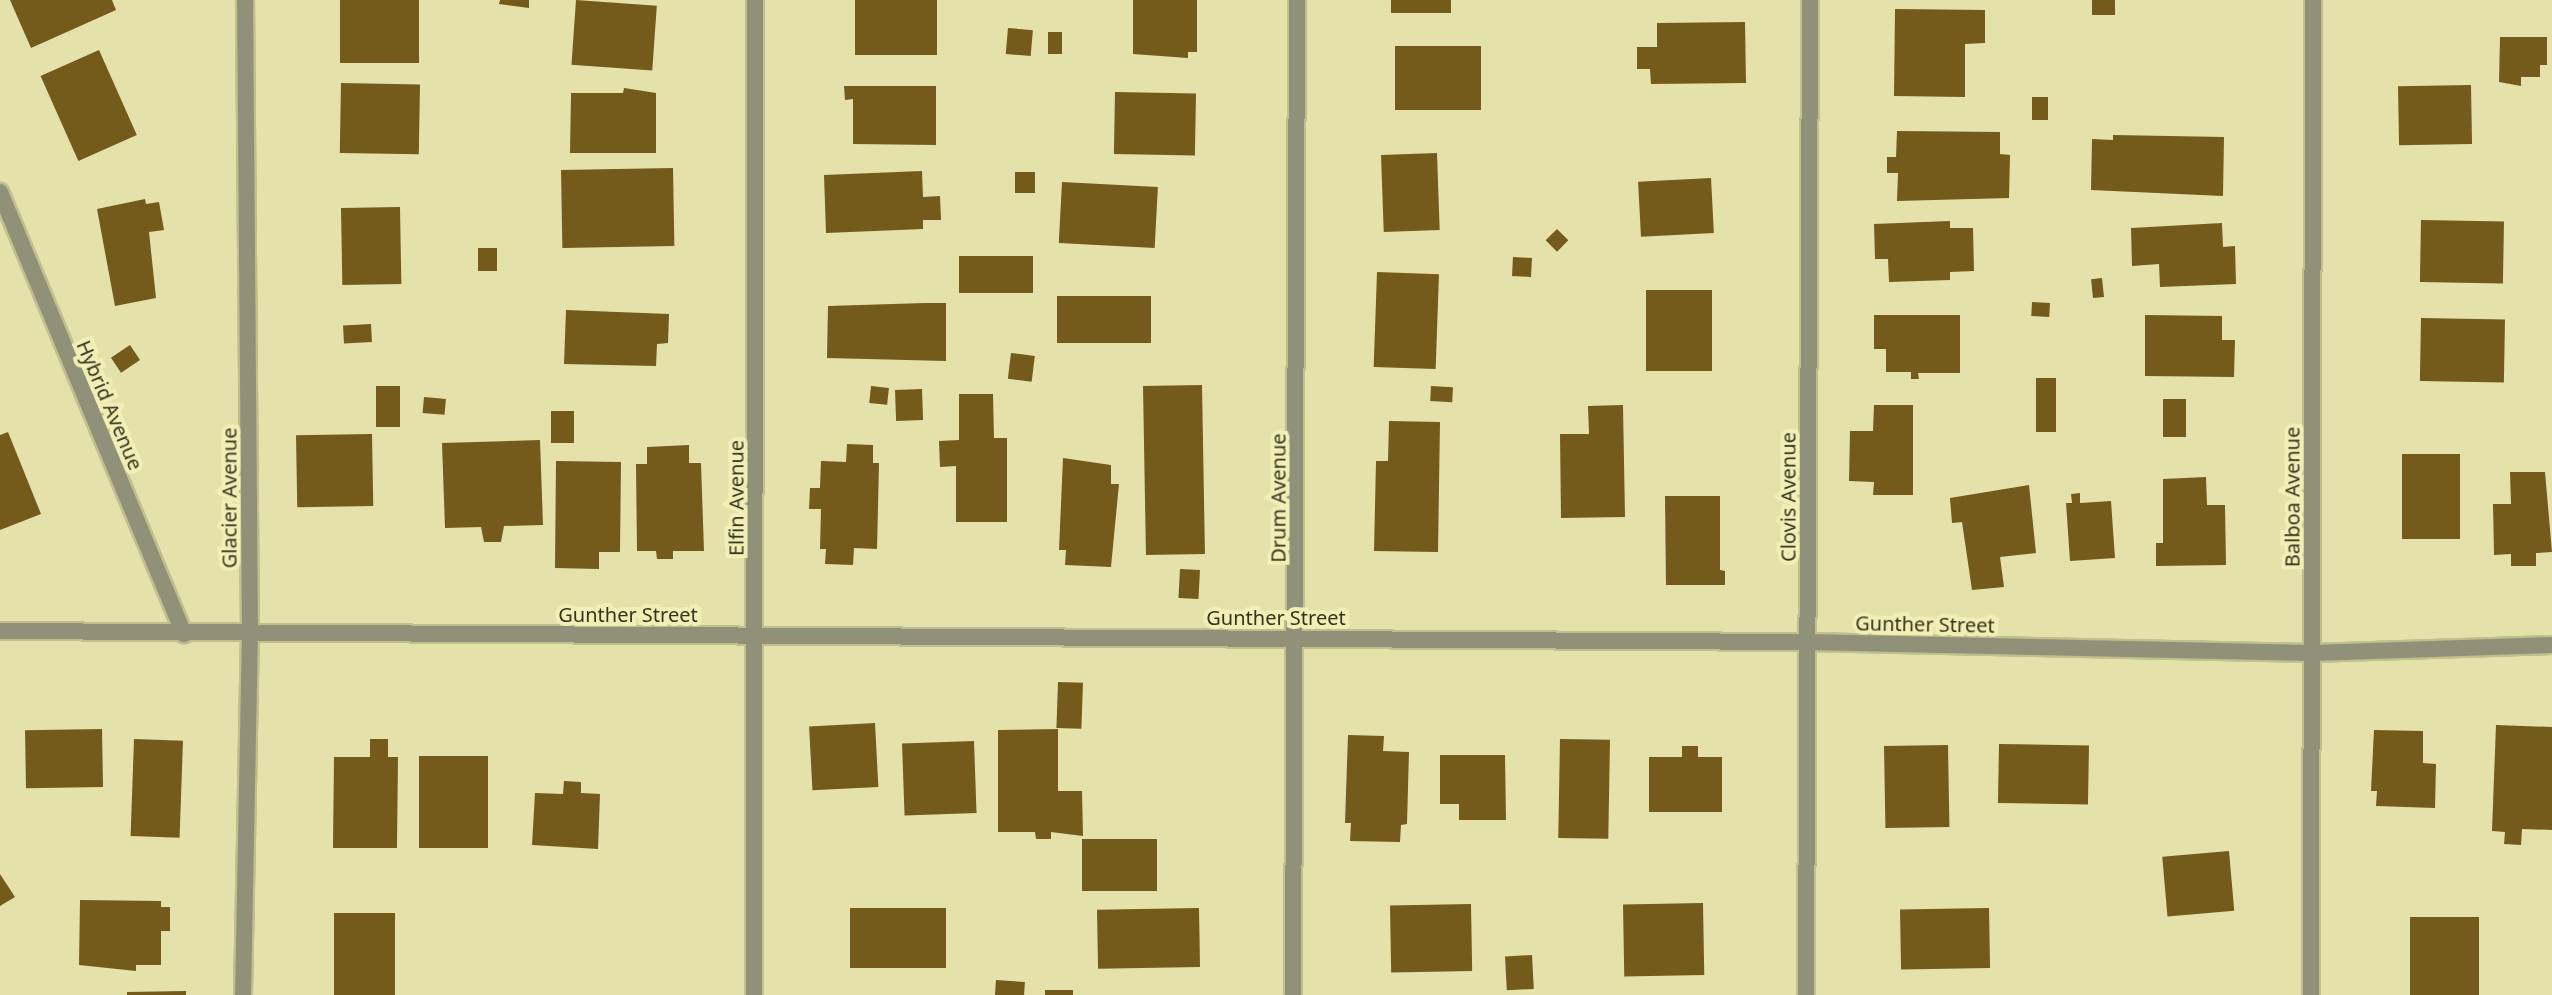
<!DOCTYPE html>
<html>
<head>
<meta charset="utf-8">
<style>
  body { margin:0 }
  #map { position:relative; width:2552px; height:995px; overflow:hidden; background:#e4e2aa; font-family:"Noto Sans",sans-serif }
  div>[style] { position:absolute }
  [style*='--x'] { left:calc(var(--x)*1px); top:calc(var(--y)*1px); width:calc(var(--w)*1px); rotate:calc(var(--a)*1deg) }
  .building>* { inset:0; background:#745a1b; transform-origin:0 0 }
  .roads { filter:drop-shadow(2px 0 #c1bf8e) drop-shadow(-2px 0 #c1bf8e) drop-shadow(0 2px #c1bf8e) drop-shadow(0 -2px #c1bf8e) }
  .minor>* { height:16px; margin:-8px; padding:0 8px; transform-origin:8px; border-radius:8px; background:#919179 }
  span { translate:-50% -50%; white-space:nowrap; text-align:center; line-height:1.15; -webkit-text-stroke:8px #f1efb6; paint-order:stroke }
  .street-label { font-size:20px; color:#35341d }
</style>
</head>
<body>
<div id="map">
  <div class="building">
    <div style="clip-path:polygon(10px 0,112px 0,116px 10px,31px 48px)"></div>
    <div style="left:340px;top:0;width:79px;height:63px"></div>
    <div style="clip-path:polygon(500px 0,529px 0,529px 8px,499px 4px)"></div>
    <div style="left:576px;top:0;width:81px;height:65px;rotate:4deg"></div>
    <div style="left:855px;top:0;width:82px;height:55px"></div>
    <div style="clip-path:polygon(1133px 0,1197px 0,1197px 52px,1188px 52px,1188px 58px,1133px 54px)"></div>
    <div style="left:1391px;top:0;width:60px;height:13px"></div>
    <div style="left:2092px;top:0;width:23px;height:15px"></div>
    <div style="clip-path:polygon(1895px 9px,1985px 10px,1985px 43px,1965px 44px,1965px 97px,1894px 96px)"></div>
    <div style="clip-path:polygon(1745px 22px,1746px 83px,1651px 84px,1650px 69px,1637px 69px,1637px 47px,1657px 47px,1657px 23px)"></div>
    <div style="left:1008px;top:28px;width:25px;height:26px;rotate:5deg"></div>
    <div style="left:1048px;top:32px;width:14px;height:22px"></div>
    <div style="clip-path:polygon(2500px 37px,2547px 37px,2547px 65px,2540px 65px,2540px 77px,2521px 77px,2521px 86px,2499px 82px)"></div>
    <div style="left:1395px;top:46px;width:86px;height:64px"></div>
    <div style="left:99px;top:50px;width:93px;height:64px;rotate:66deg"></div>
    <div style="left:341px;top:83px;width:79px;height:70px;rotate:1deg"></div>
    <div style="left:2471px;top:85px;width:59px;height:73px;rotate:89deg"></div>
    <div style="clip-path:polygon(844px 86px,936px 86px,936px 145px,853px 144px,853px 99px,845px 100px)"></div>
    <div style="clip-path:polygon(624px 88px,656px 93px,656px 153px,570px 153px,571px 93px,623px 93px)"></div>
    <div style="left:1115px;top:92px;width:81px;height:62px;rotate:1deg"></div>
    <div style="left:2032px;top:97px;width:16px;height:23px"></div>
    <div style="clip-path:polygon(1897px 131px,2000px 132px,2000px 154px,2010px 155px,2009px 198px,1897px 201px,1898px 173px,1887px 173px,1887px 157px,1896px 157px)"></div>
    <div style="clip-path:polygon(2113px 135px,2224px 137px,2223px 196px,2091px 190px,2092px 139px,2113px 140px)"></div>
    <div style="left:1437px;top:153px;width:77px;height:56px;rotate:88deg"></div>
    <div style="left:673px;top:168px;width:78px;height:112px;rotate:89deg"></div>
    <div style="clip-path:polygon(922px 171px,923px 197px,940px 196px,941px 220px,923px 220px,923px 229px,826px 233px,824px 175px)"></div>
    <div style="left:1015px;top:172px;width:20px;height:21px"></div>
    <div style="left:1711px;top:178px;width:55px;height:73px;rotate:87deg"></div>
    <div style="left:1062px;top:182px;width:96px;height:61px;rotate:3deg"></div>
    <div style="clip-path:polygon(145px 199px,146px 204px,159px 202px,164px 230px,149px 232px,156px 298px,115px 306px,97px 209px)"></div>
    <div style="left:400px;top:207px;width:77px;height:59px;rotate:89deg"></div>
    <div style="left:2421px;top:220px;width:83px;height:62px;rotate:1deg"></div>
    <div style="clip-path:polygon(1950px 221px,1950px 228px,1973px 228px,1974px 271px,1950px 272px,1950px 280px,1889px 282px,1888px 259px,1875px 259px,1874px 224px)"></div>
    <div style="clip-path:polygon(2222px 223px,2223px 247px,2235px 246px,2236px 284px,2160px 287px,2159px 264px,2132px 266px,2131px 228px)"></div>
    <div style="left:1557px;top:229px;width:16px;height:16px;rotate:45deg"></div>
    <div style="left:478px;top:248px;width:19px;height:23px"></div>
    <div style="left:959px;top:256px;width:74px;height:37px"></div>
    <div style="left:1513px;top:257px;width:19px;height:19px;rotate:3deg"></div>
    <div style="left:1377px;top:272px;width:62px;height:95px;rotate:2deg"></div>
    <div style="left:2102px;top:278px;width:19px;height:11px;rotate:84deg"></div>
    <div style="left:1646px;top:290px;width:66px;height:81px"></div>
    <div style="left:1057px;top:296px;width:94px;height:47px"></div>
    <div style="left:2032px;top:302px;width:18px;height:14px;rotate:3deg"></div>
    <div style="clip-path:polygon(925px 303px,946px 303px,946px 361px,827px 358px,828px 306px)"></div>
    <div style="clip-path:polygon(566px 310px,669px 314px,668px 343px,657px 344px,656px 366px,564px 364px)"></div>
    <div style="clip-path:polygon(1874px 315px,1960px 315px,1960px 373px,1918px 373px,1919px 379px,1911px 379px,1911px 372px,1886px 372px,1886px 349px,1874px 349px)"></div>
    <div style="clip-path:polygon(2145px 315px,2222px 316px,2222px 340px,2235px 340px,2234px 377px,2145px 376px)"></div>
    <div style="left:2421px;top:318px;width:84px;height:63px;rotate:1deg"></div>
    <div style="left:371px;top:324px;width:18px;height:28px;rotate:87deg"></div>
    <div style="left:130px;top:345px;width:18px;height:23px;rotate:56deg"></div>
    <div style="left:1011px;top:353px;width:24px;height:26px;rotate:7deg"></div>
    <div style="left:2036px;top:378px;width:20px;height:54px"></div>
    <div style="left:1202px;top:385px;width:169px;height:59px;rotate:89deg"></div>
    <div style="left:376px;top:386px;width:24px;height:41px"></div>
    <div style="left:871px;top:386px;width:18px;height:17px;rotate:6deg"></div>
    <div style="left:1431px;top:386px;width:22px;height:15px;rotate:3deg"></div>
    <div style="left:922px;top:389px;width:31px;height:27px;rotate:88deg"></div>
    <div style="clip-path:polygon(959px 394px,993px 394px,994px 438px,1007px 438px,1007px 522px,956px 522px,956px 466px,940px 467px,939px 441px,959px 440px)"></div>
    <div style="left:424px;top:397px;width:22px;height:16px;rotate:5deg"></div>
    <div style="left:2163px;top:399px;width:23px;height:38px"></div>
    <div style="clip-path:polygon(1623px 405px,1625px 517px,1561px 518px,1560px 434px,1589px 434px,1588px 406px)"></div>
    <div style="clip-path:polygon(1874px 405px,1913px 405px,1913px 495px,1873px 495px,1874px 482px,1849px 481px,1850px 431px,1873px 431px)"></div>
    <div style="left:551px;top:411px;width:23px;height:32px"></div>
    <div style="clip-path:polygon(1389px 421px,1440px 422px,1438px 552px,1374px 551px,1376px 461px,1388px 461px)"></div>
    <div style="clip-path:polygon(8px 432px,41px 514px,0 530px,0 435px)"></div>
    <div style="left:372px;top:434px;width:72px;height:76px;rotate:89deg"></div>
    <div style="clip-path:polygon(540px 440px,543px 525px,504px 526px,501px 542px,484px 542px,481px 527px,445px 528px,442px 443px)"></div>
    <div style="clip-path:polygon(847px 444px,873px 445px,873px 463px,879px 463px,877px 549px,854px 548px,853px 565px,825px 564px,826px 549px,820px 549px,821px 509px,809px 509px,810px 488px,820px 488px,821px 461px,846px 462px)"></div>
    <div style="clip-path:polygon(689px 445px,689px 463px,701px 463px,704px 551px,673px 551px,673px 559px,657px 559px,656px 551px,637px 551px,636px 464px,647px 464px,647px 447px)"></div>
    <div style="left:2402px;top:454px;width:58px;height:85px"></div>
    <div style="clip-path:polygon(1063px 458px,1111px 465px,1111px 484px,1119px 484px,1111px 567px,1065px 565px,1066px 550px,1059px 550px)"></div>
    <div style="clip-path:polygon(556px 461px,621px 462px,620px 552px,599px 552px,599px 569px,555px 568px)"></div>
    <div style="clip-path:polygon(2510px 472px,2545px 472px,2552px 552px,2536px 553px,2536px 566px,2511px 566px,2511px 554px,2494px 555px,2493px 504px,2511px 504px)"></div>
    <div style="clip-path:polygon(2206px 477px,2207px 505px,2225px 505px,2226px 565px,2156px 566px,2156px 543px,2163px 543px,2163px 479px)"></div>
    <div style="clip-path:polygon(2029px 485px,2036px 553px,2000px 557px,2004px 587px,1972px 590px,1962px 522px,1952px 523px,1950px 498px)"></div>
    <div style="clip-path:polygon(2080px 493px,2080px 503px,2111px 501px,2115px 558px,2070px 561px,2066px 503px,2072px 503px,2071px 494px)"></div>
    <div style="clip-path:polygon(1665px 496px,1720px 496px,1720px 570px,1725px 571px,1725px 585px,1666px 585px)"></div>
    <div style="left:1180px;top:569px;width:20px;height:29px;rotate:3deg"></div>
    <div style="left:1058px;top:682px;width:25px;height:46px;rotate:2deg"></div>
    <div style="left:875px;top:723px;width:64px;height:66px;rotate:87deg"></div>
    <div style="clip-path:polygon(2496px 725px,2552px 727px,2552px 830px,2522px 829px,2521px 845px,2504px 844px,2505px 832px,2492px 831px)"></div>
    <div style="left:102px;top:729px;width:58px;height:77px;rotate:89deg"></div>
    <div style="clip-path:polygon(1058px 729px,1058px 791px,1082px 791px,1083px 836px,1051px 832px,1051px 839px,1036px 839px,1035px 832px,998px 832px,998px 730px)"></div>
    <div style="clip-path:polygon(2374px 730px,2423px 731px,2423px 763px,2436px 764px,2435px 808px,2376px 806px,2377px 791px,2371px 791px)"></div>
    <div style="clip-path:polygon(1348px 735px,1384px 736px,1383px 751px,1409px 752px,1407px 824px,1401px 825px,1400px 842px,1350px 841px,1351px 823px,1345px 823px)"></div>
    <div style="left:134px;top:739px;width:49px;height:97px;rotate:2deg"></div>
    <div style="clip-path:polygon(370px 739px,388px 739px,388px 757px,398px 757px,397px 848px,333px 848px,334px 757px,370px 757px)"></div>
    <div style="left:1560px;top:739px;width:50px;height:99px;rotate:1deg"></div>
    <div style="left:974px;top:741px;width:72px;height:72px;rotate:88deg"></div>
    <div style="left:1999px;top:744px;width:90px;height:59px;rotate:1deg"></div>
    <div style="left:1948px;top:745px;width:82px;height:64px;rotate:89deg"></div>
    <div style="clip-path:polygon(1682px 746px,1698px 746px,1698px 757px,1722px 757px,1722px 812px,1649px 812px,1649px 757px,1682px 757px)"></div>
    <div style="clip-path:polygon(1440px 755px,1505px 755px,1506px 820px,1459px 820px,1459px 804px,1440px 804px)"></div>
    <div style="left:419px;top:756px;width:69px;height:92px"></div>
    <div style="clip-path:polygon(564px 781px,581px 782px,581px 793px,600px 794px,598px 849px,532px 845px,535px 793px,563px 794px)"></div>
    <div style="left:1082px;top:839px;width:75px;height:52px"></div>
    <div style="left:2229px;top:851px;width:60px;height:67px;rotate:85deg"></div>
    <div style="clip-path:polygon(0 874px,15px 897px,0 906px)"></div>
    <div style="clip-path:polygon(80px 900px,161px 901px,161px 907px,170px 907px,170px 931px,161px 931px,161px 965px,136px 965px,136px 971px,79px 965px)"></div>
    <div style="left:1703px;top:903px;width:72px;height:80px;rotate:89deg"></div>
    <div style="left:1471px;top:904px;width:67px;height:81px;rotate:89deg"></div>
    <div style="left:946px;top:908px;width:60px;height:96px;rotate:90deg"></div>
    <div style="left:1199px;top:908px;width:59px;height:102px;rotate:89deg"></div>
    <div style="left:1989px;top:908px;width:60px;height:89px;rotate:89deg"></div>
    <div style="left:395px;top:913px;width:82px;height:61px;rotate:90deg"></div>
    <div style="left:2410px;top:917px;width:69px;height:78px"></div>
    <div style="left:1532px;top:955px;width:34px;height:27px;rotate:87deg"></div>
    <div style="left:996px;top:980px;width:29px;height:15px;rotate:4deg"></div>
    <div style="left:1045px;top:990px;width:28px;height:5px"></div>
    <div style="clip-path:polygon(186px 991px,186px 995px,127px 995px,127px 992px)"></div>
  </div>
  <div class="roads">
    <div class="minor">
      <div style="--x:0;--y:192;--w:479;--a:67.4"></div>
      <div style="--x:0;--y:631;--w:1807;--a:0.35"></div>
      <div style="--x:1807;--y:642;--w:505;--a:1.25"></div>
      <div style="--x:2312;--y:653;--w:240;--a:-1.9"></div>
      <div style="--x:243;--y:995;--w:361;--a:-88.9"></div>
      <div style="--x:250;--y:634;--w:634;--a:-90.45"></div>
      <div style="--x:754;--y:995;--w:995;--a:-89.94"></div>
      <div style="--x:1293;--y:995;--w:995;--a:-89.77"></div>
      <div style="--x:1806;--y:995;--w:995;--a:-89.77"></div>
      <div style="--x:2311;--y:995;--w:995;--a:-89.88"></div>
    </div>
  </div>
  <div class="street-label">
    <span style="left:110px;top:405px;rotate:67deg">Hybrid Avenue</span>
    <span style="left:1788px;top:497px;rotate:-90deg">Clovis Avenue</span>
    <span style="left:2292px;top:497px;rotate:-90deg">Balboa Avenue</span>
    <span style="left:229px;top:498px;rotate:-90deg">Glacier Avenue</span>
    <span style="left:736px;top:498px;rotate:-90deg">Elfin Avenue</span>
    <span style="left:1278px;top:498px;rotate:-90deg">Drum Avenue</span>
    <span style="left:628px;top:614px">Gunther Street</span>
    <span style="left:1276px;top:617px">Gunther Street</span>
    <span style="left:1925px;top:624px;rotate:1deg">Gunther Street</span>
  </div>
</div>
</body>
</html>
